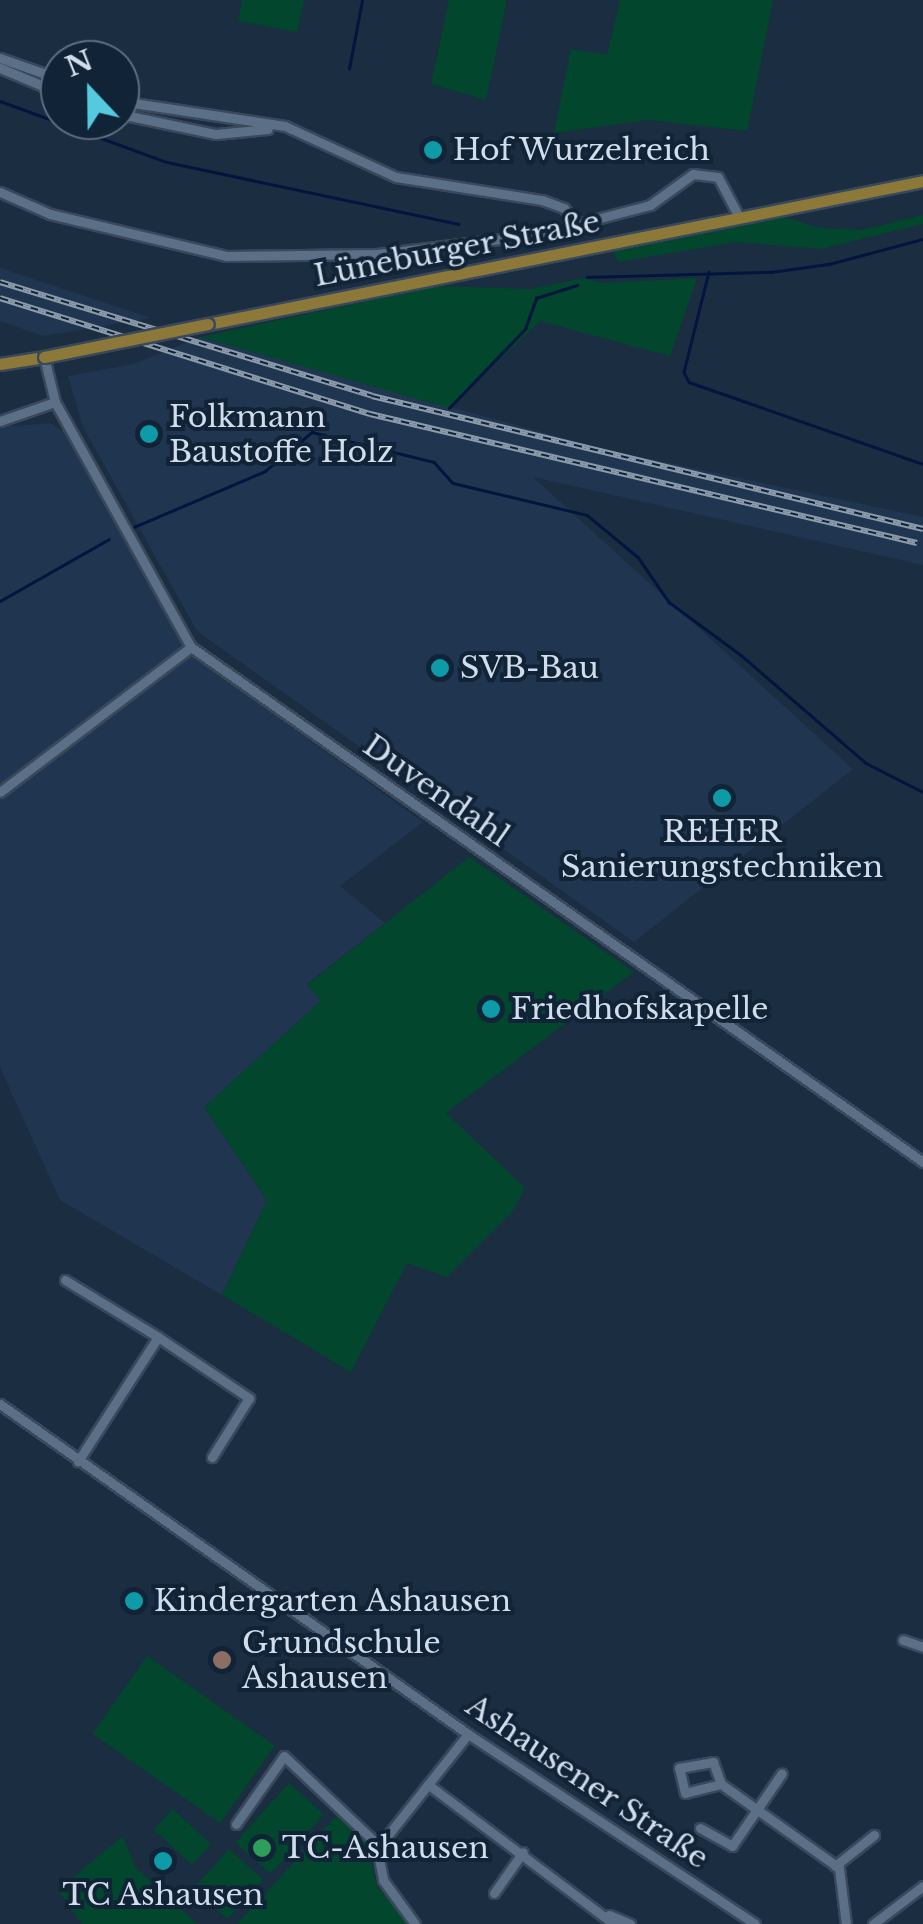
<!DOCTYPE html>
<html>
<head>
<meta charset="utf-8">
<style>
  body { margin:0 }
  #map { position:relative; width:923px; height:1924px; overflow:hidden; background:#1b2d41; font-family:"Libre Baskerville",serif }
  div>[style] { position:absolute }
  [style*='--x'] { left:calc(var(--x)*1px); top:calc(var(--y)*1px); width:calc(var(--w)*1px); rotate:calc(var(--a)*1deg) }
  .built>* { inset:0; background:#20354f }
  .green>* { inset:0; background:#01462d; transform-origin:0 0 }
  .stream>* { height:2.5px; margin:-1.25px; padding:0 1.25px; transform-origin:1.25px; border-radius:1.25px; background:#02153f }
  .roads { filter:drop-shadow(2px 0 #39485a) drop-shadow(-2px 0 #39485a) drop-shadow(0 2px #39485a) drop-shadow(0 -2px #39485a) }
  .minor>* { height:9px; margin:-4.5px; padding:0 4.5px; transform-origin:4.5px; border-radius:4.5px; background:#5b6f87 }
  .major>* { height:11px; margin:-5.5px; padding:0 5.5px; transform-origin:5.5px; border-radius:5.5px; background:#8c7939 }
  .rail>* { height:6px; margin-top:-3px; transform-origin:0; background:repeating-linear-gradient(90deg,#112337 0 8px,#8d9cac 0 16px); box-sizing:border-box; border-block:2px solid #8d9cac }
  .bridges { filter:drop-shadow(2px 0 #39485a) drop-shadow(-2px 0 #39485a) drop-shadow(0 2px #39485a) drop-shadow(0 -2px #39485a) }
  .major-bridge>* { height:11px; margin:-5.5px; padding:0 5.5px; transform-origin:5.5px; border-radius:5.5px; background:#8c7939 }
  .dots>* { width:28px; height:28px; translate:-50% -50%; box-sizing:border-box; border:5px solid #112337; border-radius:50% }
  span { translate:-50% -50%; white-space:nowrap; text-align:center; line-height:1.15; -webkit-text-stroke:8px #112337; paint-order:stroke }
  .poi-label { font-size:30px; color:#d1ddeb }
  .left { translate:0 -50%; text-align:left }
  .street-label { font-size:30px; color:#d1ddeb }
  .north { position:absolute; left:40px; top:40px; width:100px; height:100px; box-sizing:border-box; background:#112337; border:2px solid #5e6d7f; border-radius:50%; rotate:338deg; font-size:28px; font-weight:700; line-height:40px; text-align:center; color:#d1ddeb }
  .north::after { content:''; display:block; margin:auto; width:35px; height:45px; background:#55cadf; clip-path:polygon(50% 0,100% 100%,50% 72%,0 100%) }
</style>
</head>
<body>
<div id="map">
  <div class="built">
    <div style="clip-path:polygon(0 268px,151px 318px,43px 336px,0 321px)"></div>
    <div style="clip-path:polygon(200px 337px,599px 448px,923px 517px,923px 565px,533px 477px,853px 769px,634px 942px,197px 631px,83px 427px,68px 376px,134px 364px)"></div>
    <div style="clip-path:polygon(51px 423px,67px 434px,193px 656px,423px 822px,340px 886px,385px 923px,307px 984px,321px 1001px,204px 1107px,267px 1200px,222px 1295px,60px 1200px,0 1067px,0 427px)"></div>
  </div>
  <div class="green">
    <div style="clip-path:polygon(242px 0,304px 0,297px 32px,238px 21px)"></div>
    <div style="clip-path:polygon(449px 0,507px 0,486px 100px,431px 84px)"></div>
    <div style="clip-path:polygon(620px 0,773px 0,747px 131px,648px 120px,554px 133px,571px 49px,607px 55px)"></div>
    <div style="clip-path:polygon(923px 215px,923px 224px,821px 249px,736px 242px,619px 262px,610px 248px,784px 217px,820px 228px,862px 230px)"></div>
    <div style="clip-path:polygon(584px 278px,603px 283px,697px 278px,670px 356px,540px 321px,449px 408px,200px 337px,436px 286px,531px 289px)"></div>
    <div style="clip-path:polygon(469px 857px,634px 972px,446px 1113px,525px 1188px,512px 1212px,447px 1277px,407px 1263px,351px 1372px,222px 1295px,267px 1200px,204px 1107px,321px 1001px,307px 985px)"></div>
    <div style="left:147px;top:1656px;width:156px;height:95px;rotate:35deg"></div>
    <div style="left:289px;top:1783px;width:47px;height:80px;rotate:42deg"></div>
    <div style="left:173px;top:1809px;width:52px;height:28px;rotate:43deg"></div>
    <div style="clip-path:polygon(338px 1814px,367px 1843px,377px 1887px,412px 1924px,237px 1924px)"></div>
    <div style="clip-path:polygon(123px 1836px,135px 1867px,197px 1924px,82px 1924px,58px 1890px)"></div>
    <div style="left:229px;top:1849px;width:46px;height:53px;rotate:42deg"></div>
  </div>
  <div class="stream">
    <div style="--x:349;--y:69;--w:70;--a:-79.3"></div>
    <div style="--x:0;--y:101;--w:178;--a:20.1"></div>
    <div style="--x:167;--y:162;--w:298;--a:12"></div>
    <div style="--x:709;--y:272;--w:103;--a:104"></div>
    <div style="--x:684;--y:372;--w:11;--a:63"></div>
    <div style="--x:689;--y:382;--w:248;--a:19.3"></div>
    <div style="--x:587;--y:277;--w:184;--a:-1.6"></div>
    <div style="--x:771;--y:272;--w:59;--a:-7.9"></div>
    <div style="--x:829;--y:264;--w:97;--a:-14.9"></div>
    <div style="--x:449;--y:408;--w:110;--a:-46.1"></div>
    <div style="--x:525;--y:329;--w:33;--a:-70"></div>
    <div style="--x:536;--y:298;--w:43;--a:-17.6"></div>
    <div style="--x:134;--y:527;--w:142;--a:-23.1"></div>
    <div style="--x:265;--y:471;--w:61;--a:-39.7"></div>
    <div style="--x:312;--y:432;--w:126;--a:13.8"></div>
    <div style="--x:434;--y:462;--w:28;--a:48"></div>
    <div style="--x:453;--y:483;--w:138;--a:13.4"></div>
    <div style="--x:587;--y:515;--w:66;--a:39.5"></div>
    <div style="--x:638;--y:557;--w:55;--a:55.4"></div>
    <div style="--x:669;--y:602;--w:89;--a:36.4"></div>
    <div style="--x:741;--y:655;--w:165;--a:40.8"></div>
    <div style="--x:866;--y:763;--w:64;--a:27"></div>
    <div style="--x:0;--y:601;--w:125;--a:-29.6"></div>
  </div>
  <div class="roads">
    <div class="minor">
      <div style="--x:0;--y:58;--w:64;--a:19.3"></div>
      <div style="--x:0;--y:68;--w:65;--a:22.6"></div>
      <div style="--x:120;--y:101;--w:167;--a:8.6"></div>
      <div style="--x:285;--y:126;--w:122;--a:24.7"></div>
      <div style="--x:396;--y:177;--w:148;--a:9"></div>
      <div style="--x:542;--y:200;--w:23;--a:20"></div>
      <div style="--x:564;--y:208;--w:21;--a:53"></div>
      <div style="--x:120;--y:114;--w:98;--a:11.8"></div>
      <div style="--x:216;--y:134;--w:52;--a:-5.5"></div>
      <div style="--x:0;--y:192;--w:55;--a:23.7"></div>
      <div style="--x:50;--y:214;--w:181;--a:13.4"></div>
      <div style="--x:226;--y:256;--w:151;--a:-0.8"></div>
      <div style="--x:377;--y:254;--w:159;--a:-6.9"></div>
      <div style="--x:535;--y:235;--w:119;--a:-14.6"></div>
      <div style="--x:650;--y:205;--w:53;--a:-35.8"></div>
      <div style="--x:693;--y:174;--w:25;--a:7"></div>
      <div style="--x:718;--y:177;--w:45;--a:62.3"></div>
      <div style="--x:44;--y:357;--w:46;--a:76.3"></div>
      <div style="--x:55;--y:402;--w:280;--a:61"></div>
      <div style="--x:191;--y:647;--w:895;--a:35.13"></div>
      <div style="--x:0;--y:421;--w:58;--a:-19.1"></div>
      <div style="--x:0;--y:792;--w:240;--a:-37.2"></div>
      <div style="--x:65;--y:1280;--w:109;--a:31.5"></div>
      <div style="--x:158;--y:1337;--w:148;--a:122.8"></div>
      <div style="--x:158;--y:1337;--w:110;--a:33.8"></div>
      <div style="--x:249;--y:1398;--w:70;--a:122.1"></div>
      <div style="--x:0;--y:1404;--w:573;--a:35.19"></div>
      <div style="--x:468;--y:1734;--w:344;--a:33.5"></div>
      <div style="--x:903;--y:1640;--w:21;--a:19"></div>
      <div style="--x:721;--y:1784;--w:37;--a:166"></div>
      <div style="--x:685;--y:1793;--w:26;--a:-103"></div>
      <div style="--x:679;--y:1768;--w:35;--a:-10"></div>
      <div style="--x:713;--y:1762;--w:23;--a:70"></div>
      <div style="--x:721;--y:1784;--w:145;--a:35.4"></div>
      <div style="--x:839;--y:1868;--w:56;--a:82.9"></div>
      <div style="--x:430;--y:1786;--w:230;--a:36.9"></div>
      <div style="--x:236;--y:1824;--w:83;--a:-54.8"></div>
      <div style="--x:284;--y:1756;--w:127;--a:43.4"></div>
      <div style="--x:376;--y:1843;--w:38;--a:79"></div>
      <div style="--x:383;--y:1880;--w:54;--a:54"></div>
      <div style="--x:700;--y:1828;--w:37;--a:29"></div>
      <div style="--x:732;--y:1846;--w:88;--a:-55.6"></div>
      <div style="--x:384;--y:1840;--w:135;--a:-51.6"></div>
      <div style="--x:835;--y:1866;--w:50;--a:-38.5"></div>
      <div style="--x:494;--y:1893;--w:50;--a:-54.7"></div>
      <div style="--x:609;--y:1915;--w:23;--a:23"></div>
      <div style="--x:873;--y:1924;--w:63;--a:-37.2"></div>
    </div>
    <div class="major">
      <div style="--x:208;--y:324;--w:729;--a:-11.31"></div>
      <div style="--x:0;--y:364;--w:45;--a:-9"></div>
    </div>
  </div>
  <div class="rail">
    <div style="--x:0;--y:282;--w:389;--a:17"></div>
    <div style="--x:372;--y:396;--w:567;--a:13.57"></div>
    <div style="--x:0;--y:298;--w:388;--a:17.4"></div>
    <div style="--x:370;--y:414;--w:562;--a:13.27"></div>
  </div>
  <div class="bridges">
    <div class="major-bridge">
      <div style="--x:44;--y:357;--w:167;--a:-11.4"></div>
    </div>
  </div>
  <div class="dots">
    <div style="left:433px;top:150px;background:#0f9aa8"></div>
    <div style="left:149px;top:434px;background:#0f9aa8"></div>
    <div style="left:440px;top:668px;background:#0f9aa8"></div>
    <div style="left:722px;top:798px;background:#0f9aa8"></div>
    <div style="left:491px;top:1009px;background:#0f9aa8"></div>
    <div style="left:134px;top:1601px;background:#0f9aa8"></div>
    <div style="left:222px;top:1660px;background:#8d6e63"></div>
    <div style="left:262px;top:1848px;background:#2e9e5b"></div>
    <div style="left:163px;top:1861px;background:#0f9aa8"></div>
  </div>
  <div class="poi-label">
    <span class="left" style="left:453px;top:150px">Hof Wurzelreich</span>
    <span class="left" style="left:169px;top:434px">Folkmann<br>Baustoffe Holz</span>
    <span class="left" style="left:460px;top:668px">SVB-Bau</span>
    <span style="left:722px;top:849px">REHER<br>Sanierungstechniken</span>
    <span class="left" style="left:511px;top:1009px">Friedhofskapelle</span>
    <span class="left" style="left:154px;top:1601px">Kindergarten Ashausen</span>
    <span class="left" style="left:242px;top:1660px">Grundschule<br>Ashausen</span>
    <span class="left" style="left:282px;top:1848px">TC-Ashausen</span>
    <span style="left:163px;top:1895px">TC Ashausen</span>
  </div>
  <div class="street-label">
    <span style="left:457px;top:249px;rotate:-11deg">Lüneburger Straße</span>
    <span style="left:436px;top:791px;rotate:35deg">Duvendahl</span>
    <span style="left:587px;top:1782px;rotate:34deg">Ashausener Straße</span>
  </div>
  <div class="north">N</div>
</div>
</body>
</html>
